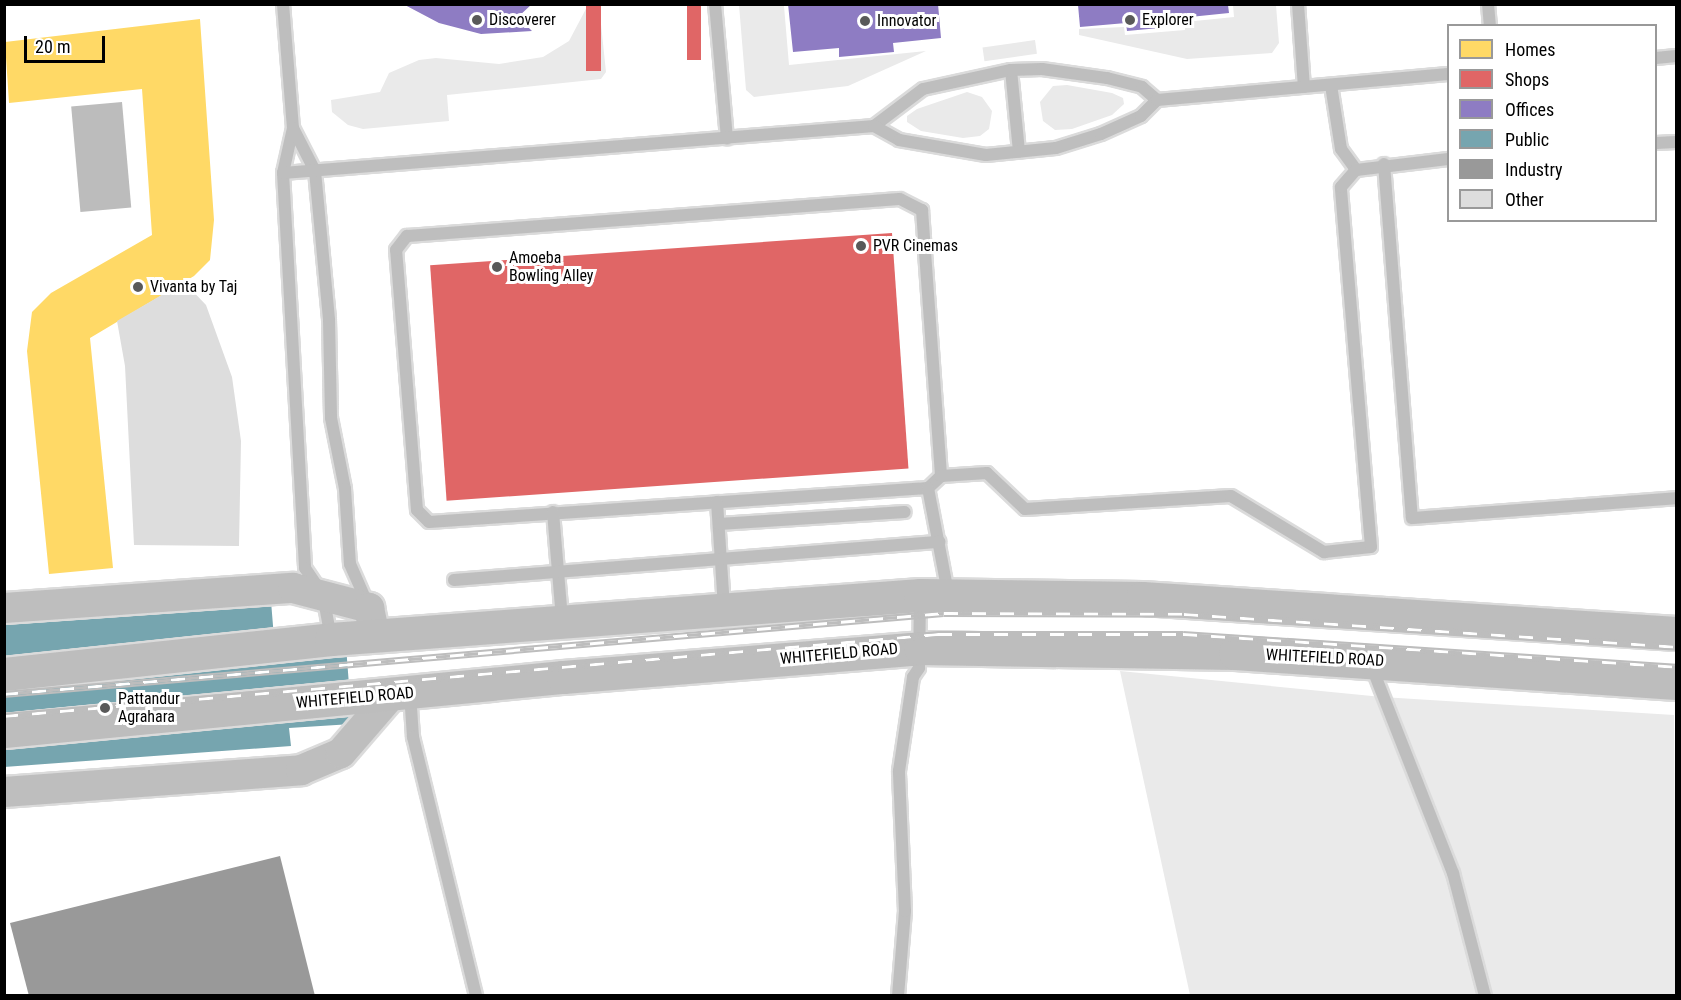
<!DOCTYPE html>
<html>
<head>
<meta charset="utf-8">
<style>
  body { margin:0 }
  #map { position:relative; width:1681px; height:1000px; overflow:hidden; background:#fff; font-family:"Roboto Condensed",sans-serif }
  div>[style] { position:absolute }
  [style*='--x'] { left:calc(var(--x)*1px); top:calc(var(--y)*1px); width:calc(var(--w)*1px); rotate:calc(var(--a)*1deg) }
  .green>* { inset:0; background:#eaeaea; transform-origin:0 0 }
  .water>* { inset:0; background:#bcbcbc; transform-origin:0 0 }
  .homes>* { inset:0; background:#ffd966 }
  .shops>* { inset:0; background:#e06666; transform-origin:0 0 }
  .offices>* { inset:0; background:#8e7cc3 }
  .public>* { inset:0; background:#76a5af }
  .industry>* { inset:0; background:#999 }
  .building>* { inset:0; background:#ddd }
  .roads { filter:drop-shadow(2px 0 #dbdbdb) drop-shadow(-2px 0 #dbdbdb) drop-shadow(0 2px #dbdbdb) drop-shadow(0 -2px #dbdbdb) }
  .service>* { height:12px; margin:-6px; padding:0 6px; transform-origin:6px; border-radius:6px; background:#bebebe }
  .tertiary>* { height:30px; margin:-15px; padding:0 15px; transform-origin:15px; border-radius:15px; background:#bebebe }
  .primary>* { height:33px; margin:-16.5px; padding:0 16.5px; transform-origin:16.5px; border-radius:16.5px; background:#bdbdbd }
  .rail>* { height:7px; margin-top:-3.5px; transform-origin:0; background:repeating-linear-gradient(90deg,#fff 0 14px,#bdbdbd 0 28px); box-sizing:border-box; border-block:2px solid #bdbdbd }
  .dots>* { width:16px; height:16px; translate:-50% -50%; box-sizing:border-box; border:3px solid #fff; border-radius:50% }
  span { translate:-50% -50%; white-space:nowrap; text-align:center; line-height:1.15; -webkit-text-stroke:6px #fff; paint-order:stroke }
  .poi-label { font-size:16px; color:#000 }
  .left { translate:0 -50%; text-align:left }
  .street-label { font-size:16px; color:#000 }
  .frame { position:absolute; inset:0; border:6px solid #000; pointer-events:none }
  .legend { position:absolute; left:1447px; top:24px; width:210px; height:198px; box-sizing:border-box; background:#fff; border:2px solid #999; margin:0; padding:8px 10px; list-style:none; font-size:18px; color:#000 }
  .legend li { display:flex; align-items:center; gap:12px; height:30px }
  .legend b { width:30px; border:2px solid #999 }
  .scale { position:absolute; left:24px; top:36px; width:81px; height:27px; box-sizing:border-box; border:3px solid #000; border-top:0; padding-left:8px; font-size:18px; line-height:21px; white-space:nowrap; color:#000; -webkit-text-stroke:4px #fff; paint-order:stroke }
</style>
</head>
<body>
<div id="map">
  <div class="green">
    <div style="clip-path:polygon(588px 5px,599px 5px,606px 72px,601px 79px,447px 95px,449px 121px,363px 129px,348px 125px,332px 112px,331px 100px,380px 92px,389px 73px,419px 60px,436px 58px,499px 64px,543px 57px,569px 41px)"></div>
    <div style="clip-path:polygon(739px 5px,784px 6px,789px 65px,926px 51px,848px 86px,754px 97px,746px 90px)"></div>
    <div style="clip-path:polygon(1233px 5px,1276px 5px,1279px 43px,1272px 53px,1187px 59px,1079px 35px,1079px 29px,1124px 27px,1125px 35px,1185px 30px,1185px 22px,1234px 17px)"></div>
    <div style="left:1035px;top:40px;width:14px;height:53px;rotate:82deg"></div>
    <div style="clip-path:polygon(1067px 85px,1112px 93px,1123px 98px,1124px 104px,1112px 115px,1072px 129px,1055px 130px,1043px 121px,1040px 102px,1053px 86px)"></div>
    <div style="clip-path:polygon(967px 92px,982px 97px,992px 111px,989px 129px,980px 136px,963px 138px,921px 131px,907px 122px,907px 116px,917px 109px)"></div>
    <div style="clip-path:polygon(1120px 671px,1382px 697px,1674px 715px,1676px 995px,1190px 995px)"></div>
  </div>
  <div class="water">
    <div style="left:122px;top:102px;width:106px;height:51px;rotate:85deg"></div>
  </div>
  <div class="homes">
    <div style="clip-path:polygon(200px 19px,214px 220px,210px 260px,194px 276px,90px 338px,113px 568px,49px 574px,27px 351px,32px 312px,51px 293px,152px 235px,142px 89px,9px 103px,5px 42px)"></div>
  </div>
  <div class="shops">
    <div style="left:586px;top:4px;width:15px;height:67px"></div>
    <div style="left:687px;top:4px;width:14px;height:56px"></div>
    <div style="left:892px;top:233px;width:236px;height:463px;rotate:86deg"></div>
  </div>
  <div class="offices">
    <div style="clip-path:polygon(403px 4px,532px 4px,518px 17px,532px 31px,481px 34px,439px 23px)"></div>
    <div style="clip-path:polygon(788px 4px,938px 4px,941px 38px,893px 43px,894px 52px,839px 57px,839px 48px,793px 52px)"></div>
    <div style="clip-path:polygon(1078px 5px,1228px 5px,1229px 13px,1180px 18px,1181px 26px,1127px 31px,1126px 23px,1080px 27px)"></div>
  </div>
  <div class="public">
    <div style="clip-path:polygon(271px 601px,274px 638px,345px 633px,352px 724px,289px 728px,291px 746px,4px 767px,4px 620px)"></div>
  </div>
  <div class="industry">
    <div style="clip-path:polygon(280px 856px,315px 996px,29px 996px,10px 923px)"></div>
  </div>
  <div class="building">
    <div style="clip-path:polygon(184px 282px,206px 305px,232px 377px,241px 441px,239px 546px,134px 545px,125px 366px,117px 321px)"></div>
  </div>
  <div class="roads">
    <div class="service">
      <div style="--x:283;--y:4;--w:124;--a:85.4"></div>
      <div style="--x:293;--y:128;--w:46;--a:102.5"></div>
      <div style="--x:283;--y:173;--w:396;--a:86.8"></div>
      <div style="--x:305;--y:568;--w:32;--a:56"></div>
      <div style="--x:323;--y:595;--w:44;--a:79.5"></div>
      <div style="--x:715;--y:4;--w:135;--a:84.9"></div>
      <div style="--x:1298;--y:4;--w:83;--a:85.9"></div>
      <div style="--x:1488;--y:4;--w:22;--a:85"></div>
      <div style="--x:1656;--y:58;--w:20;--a:-6"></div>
      <div style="--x:1011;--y:70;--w:82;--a:84.4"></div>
      <div style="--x:1331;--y:85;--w:65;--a:81.1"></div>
      <div style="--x:1341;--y:149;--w:26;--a:54"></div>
      <div style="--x:1356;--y:170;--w:93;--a:-6.8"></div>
      <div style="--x:874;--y:126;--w:61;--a:-37.1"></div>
      <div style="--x:923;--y:89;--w:90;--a:-12.2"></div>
      <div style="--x:1011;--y:70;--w:31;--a:-2"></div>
      <div style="--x:1042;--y:69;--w:66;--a:7.9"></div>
      <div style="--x:1107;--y:78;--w:36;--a:14"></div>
      <div style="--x:1142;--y:87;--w:20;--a:41"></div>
      <div style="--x:293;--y:128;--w:48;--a:62.9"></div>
      <div style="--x:315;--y:171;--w:150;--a:84.6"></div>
      <div style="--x:329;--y:320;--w:98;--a:88.8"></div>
      <div style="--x:331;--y:418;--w:72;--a:78.8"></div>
      <div style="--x:345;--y:489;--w:75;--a:86.2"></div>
      <div style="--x:350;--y:564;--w:45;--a:66.3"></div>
      <div style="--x:1656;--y:143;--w:20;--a:-3"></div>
      <div style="--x:1384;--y:164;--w:355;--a:85.5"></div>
      <div style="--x:1412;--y:518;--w:265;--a:-4.3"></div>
      <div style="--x:283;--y:173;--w:593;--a:-4.55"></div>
      <div style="--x:874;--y:126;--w:29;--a:29"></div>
      <div style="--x:899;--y:140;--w:88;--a:9.8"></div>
      <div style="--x:986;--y:155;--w:70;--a:-5.7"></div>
      <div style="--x:1056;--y:148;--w:47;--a:-17.3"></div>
      <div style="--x:1101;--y:134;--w:44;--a:-24.2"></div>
      <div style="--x:1141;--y:116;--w:23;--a:-45"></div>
      <div style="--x:1157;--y:100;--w:292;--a:-5.1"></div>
      <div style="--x:900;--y:199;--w:25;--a:27"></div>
      <div style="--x:922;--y:210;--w:267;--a:85.9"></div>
      <div style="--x:941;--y:476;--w:18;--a:137"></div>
      <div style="--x:928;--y:488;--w:500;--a:176.1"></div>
      <div style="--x:429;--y:522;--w:17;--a:-135"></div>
      <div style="--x:417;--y:510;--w:261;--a:-94.6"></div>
      <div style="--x:396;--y:250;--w:18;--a:-52"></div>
      <div style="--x:407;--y:236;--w:494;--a:-4.3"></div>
      <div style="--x:941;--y:476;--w:46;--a:-3.7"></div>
      <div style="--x:987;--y:473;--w:52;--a:43.5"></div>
      <div style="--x:1025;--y:509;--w:206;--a:-3.6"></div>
      <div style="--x:1231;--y:496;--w:109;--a:31.1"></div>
      <div style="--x:1324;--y:552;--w:47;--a:-6.1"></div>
      <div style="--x:1371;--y:547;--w:361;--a:-94.8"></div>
      <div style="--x:1341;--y:187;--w:23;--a:-49"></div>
      <div style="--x:928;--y:488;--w:107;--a:79.2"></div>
      <div style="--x:717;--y:502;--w:106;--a:86.2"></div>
      <div style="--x:553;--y:512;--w:108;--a:85.2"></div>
      <div style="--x:719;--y:524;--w:186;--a:-3.7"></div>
      <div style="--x:454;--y:580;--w:487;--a:-4.5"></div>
      <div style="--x:1371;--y:665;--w:224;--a:68.5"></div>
      <div style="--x:1453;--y:873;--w:127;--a:75.4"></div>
      <div style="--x:410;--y:693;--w:44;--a:86.1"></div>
      <div style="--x:413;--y:737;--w:267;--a:76.3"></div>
      <div style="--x:898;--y:996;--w:85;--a:-85.3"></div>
      <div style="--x:905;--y:911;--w:140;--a:-92.5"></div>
      <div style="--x:899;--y:771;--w:95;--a:-81.5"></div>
      <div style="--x:913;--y:677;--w:11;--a:-56"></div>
      <div style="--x:919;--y:668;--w:71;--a:-89.2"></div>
    </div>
    <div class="tertiary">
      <div style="--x:4;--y:608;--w:290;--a:-4"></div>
      <div style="--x:293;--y:588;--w:79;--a:14.7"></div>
      <div style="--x:369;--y:608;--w:29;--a:78"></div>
      <div style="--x:4;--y:792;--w:298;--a:-4.2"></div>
      <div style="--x:301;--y:770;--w:43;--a:-23"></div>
      <div style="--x:341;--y:753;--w:78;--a:-49.2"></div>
    </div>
    <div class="primary">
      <div style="--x:4;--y:674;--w:329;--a:-6.1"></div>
      <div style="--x:331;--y:639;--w:591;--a:-4.27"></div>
      <div style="--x:920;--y:595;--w:222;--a:0.8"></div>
      <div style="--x:1142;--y:598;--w:535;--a:3.75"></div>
      <div style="--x:4;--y:731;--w:562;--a:-5.52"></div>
      <div style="--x:563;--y:677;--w:358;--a:-4.6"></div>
      <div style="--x:920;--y:648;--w:315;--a:0.9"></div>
      <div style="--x:1235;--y:653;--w:442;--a:3.9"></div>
    </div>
  </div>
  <div class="rail">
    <div style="--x:4;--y:694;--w:943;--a:-4.93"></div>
    <div style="--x:944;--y:613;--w:240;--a:0.2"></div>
    <div style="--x:1184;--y:614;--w:493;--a:3.8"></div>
    <div style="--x:4;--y:716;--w:938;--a:-5.02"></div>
    <div style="--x:938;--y:634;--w:245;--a:0"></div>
    <div style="--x:1183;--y:634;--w:494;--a:3.8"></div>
  </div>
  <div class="dots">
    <div style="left:477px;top:20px;background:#595959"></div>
    <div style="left:1130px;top:20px;background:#595959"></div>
    <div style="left:865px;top:21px;background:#595959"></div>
    <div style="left:861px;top:246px;background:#595959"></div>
    <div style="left:497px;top:267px;background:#595959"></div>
    <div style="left:138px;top:287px;background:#595959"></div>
    <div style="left:105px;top:708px;background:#595959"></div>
  </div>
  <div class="poi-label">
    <span class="left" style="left:489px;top:20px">Discoverer</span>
    <span class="left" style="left:1142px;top:20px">Explorer</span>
    <span class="left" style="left:877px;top:21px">Innovator</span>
    <span class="left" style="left:873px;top:246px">PVR Cinemas</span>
    <span class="left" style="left:509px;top:267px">Amoeba<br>Bowling Alley</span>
    <span class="left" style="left:150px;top:287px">Vivanta by Taj</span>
    <span class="left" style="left:118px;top:708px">Pattandur<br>Agrahara</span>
  </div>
  <div class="street-label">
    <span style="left:839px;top:654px;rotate:-5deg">WHITEFIELD ROAD</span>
    <span style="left:1325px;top:658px;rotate:3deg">WHITEFIELD ROAD</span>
    <span style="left:355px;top:698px;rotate:-5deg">WHITEFIELD ROAD</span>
  </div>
  <div class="frame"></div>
  <ul class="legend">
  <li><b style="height:16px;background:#ffd966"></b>Homes</li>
  <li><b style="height:16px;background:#e06666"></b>Shops</li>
  <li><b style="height:16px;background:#8e7cc3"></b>Offices</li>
  <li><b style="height:16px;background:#76a5af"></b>Public</li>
  <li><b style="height:16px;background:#999"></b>Industry</li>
  <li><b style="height:16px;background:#ddd"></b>Other</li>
  </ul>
  <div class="scale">20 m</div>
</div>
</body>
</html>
